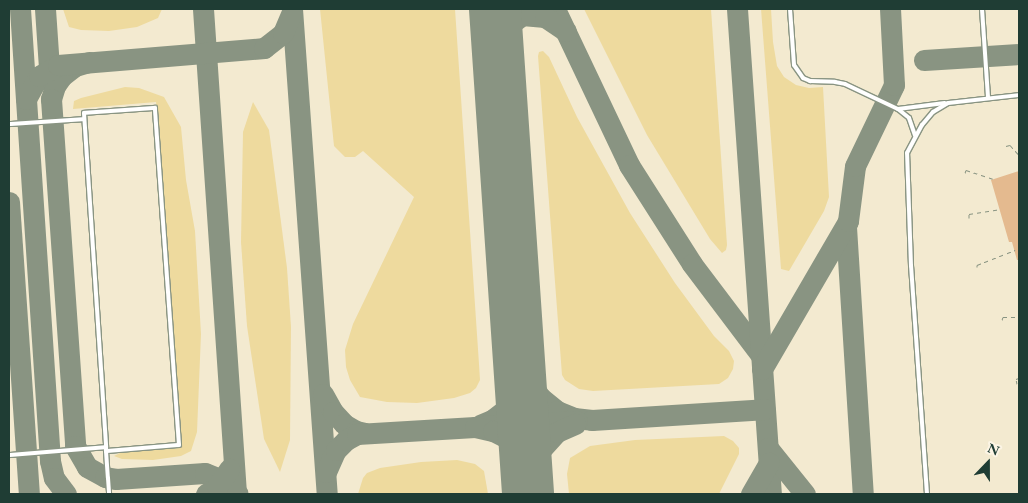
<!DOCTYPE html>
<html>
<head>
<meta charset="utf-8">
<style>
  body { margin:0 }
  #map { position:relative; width:1028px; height:503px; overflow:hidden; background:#f3ead0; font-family:"EB Garamond",serif }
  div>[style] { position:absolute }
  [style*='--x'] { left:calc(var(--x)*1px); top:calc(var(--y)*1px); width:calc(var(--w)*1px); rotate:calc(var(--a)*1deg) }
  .sand>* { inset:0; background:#eeda9e }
  .taxiway>* { height:21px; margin:-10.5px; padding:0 10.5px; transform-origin:10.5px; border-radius:10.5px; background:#899482 }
  .runway>* { height:52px; margin:-26px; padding:0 26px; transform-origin:26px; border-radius:26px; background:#899482 }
  .building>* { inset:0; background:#e4ba8f }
  .path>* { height:1px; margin-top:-0.5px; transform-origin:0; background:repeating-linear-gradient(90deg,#899482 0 4px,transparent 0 8px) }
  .roads { filter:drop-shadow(1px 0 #899482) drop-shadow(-1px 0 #899482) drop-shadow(0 1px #899482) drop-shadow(0 -1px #899482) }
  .lane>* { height:4px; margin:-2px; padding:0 2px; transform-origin:2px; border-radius:2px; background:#fff }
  span { translate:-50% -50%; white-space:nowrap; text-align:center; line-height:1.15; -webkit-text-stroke:5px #fcf5e5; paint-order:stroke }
  .frame { position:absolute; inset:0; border:10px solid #1f3d34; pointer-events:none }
  .north { position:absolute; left:963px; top:438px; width:50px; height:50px; -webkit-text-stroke:4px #fcf5e5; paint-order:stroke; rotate:22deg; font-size:14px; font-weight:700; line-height:20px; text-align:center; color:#1f3d34 }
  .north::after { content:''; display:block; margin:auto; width:18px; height:22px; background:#1f3d34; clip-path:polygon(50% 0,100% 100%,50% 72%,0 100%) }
</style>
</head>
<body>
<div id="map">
  <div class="sand">
    <div style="clip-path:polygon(63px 9px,162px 9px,158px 18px,137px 27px,109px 31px,81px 30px,69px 27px)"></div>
    <div style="clip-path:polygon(320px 9px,455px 9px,479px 364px,480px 380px,476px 388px,470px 393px,454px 398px,417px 403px,387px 402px,360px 397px,350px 380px,346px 367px,345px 350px,353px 324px,414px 197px,363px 151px,355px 157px,345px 157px,334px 146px)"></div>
    <div style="clip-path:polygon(584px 9px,711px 9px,727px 245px,726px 250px,722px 253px,710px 239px,647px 135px)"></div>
    <div style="clip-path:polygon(761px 9px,771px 9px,773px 42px,777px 66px,784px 77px,796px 85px,809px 88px,823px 87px,829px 197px,824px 211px,789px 271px,781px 269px)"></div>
    <div style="clip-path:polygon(543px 51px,549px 57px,577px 117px,630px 213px,675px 283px,714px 336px,729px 351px,734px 361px,733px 369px,728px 378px,719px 384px,593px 391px,579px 389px,565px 380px,562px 375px,538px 56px,539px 52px)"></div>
    <div style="clip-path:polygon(125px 87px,139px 88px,164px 97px,181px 127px,186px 180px,195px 231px,201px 334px,197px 432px,191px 451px,181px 456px,153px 460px,122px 459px,114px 456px,122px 452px,181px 448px,156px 102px,73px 109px,74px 101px,81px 98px)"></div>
    <div style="clip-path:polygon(253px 102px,269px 130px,287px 268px,291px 327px,290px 440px,280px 472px,264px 439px,247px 326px,241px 242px,243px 132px)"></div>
    <div style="clip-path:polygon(724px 436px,733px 441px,739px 448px,739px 454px,719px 494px,569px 494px,567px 474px,570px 458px,590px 446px,635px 440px)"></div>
    <div style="clip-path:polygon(457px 460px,475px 464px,484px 471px,488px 494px,358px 494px,363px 478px,367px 473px,380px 468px,421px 462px)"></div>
  </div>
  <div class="taxiway">
    <div style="--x:20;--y:9;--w:453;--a:86.2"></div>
    <div style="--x:50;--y:461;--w:17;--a:77"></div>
    <div style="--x:54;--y:478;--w:20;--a:53"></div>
    <div style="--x:45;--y:9;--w:73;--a:86.1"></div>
    <div style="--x:203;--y:9;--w:486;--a:86.1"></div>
    <div style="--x:292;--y:9;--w:486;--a:85.9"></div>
    <div style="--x:555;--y:9;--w:173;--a:64.6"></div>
    <div style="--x:629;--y:165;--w:117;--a:57.5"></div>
    <div style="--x:692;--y:264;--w:113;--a:52.9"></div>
    <div style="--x:737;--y:9;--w:486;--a:86"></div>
    <div style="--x:497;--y:50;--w:12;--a:-76"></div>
    <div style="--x:500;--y:38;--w:11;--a:-63"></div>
    <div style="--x:505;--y:28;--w:21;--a:-37"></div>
    <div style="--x:522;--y:15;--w:23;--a:5"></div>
    <div style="--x:545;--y:17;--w:25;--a:34"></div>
    <div style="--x:924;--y:60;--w:95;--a:-3.6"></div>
    <div style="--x:89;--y:62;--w:15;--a:164"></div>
    <div style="--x:75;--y:66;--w:16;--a:142"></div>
    <div style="--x:62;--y:76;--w:12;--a:125"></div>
    <div style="--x:55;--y:86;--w:14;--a:107"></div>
    <div style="--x:51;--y:99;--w:348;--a:86"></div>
    <div style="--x:75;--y:446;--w:24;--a:60"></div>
    <div style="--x:87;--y:467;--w:21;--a:29"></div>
    <div style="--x:105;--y:477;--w:11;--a:10"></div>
    <div style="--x:116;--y:479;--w:89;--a:-3.9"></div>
    <div style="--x:205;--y:473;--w:22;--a:22"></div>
    <div style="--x:225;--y:481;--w:18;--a:45"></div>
    <div style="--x:26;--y:99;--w:26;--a:-61"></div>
    <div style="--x:39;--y:76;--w:22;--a:-30"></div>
    <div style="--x:58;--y:65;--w:207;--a:-4.7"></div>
    <div style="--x:264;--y:48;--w:24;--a:-38"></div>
    <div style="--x:283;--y:33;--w:23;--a:-67"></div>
    <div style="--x:9;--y:202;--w:293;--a:86.1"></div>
    <div style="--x:846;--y:227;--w:268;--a:86.4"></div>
    <div style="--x:517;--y:352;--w:34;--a:67"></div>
    <div style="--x:530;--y:383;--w:19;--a:54"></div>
    <div style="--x:541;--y:398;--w:21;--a:39"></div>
    <div style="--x:557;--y:411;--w:18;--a:22"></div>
    <div style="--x:574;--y:418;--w:18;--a:6"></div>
    <div style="--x:592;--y:420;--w:173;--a:-3.6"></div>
    <div style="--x:762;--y:369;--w:171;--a:-59.8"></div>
    <div style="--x:848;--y:221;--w:55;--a:-82.7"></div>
    <div style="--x:855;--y:166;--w:90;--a:-64.3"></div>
    <div style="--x:894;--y:85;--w:76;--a:-93"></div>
    <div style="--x:323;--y:394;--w:21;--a:61"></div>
    <div style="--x:333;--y:412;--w:16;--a:47"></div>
    <div style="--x:344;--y:424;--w:14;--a:30"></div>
    <div style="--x:356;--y:431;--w:9;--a:13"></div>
    <div style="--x:480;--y:425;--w:13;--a:-23"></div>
    <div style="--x:492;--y:420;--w:18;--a:-38"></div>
    <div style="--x:506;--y:409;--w:16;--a:-55"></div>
    <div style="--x:515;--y:396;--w:15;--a:-70"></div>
    <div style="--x:485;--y:426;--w:92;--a:-3.1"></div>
    <div style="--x:768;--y:448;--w:59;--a:51.2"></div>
    <div style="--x:326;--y:472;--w:24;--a:-66"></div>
    <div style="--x:336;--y:450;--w:14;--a:-45"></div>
    <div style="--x:346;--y:440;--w:13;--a:-29"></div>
    <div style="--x:357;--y:434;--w:118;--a:-3.4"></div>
    <div style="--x:475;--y:427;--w:18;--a:13"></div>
    <div style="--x:493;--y:431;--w:16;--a:27"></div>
    <div style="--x:507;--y:438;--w:24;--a:54"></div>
    <div style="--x:521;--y:457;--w:15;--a:70"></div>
    <div style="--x:206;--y:494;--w:13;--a:-32"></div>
    <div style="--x:217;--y:487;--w:22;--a:-56"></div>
    <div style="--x:528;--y:494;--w:17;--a:-87"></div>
    <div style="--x:529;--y:477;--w:24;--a:-71"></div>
    <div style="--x:537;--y:454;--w:30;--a:-48"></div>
    <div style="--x:557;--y:432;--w:20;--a:-24"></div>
    <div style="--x:751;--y:494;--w:36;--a:-60"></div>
  </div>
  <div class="runway">
    <div style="--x:495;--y:9;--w:486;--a:86.1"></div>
  </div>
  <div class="building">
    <div style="clip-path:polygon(1019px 171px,1019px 260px,1017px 260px,1012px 242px,1009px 242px,991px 180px)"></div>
  </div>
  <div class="path">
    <div style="--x:1006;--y:146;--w:4;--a:-14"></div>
    <div style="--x:1010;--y:145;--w:13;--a:48"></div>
    <div style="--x:965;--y:173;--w:3;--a:-72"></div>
    <div style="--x:966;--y:170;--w:28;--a:18"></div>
    <div style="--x:969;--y:218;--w:4;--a:-90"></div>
    <div style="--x:969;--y:214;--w:31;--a:-9"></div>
    <div style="--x:977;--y:267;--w:2;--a:-90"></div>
    <div style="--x:977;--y:265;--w:41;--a:-21.5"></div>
    <div style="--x:1002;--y:320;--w:3;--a:-72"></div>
    <div style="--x:1003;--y:317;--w:16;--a:0"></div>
    <div style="--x:1017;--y:384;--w:5;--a:-101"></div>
    <div style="--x:1016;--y:379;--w:3;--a:-18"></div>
  </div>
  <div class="roads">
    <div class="lane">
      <div style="--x:790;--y:9;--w:56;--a:85.9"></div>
      <div style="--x:794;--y:65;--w:16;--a:55"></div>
      <div style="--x:803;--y:78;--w:8;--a:23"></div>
      <div style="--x:810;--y:81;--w:25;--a:2"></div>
      <div style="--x:835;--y:82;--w:10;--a:11"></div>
      <div style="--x:845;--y:84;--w:59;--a:25.3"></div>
      <div style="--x:898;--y:109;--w:47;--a:-7.3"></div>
      <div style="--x:982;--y:9;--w:89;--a:86.1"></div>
      <div style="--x:898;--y:109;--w:14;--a:39"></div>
      <div style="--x:909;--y:118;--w:18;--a:71"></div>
      <div style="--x:9;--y:124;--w:75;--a:-3.8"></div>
      <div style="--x:106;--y:451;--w:73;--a:-4.7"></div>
      <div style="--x:179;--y:445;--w:338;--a:-94.1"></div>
      <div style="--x:155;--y:108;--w:71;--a:176"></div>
      <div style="--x:84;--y:113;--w:335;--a:86.2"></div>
      <div style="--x:106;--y:447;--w:4;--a:90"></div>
      <div style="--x:106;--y:451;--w:27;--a:86"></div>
      <div style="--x:108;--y:478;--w:16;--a:86"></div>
      <div style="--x:9;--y:455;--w:97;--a:-4.7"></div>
      <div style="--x:927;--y:494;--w:229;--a:-94"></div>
      <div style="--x:911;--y:266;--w:113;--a:-92"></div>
      <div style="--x:907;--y:153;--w:32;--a:-62"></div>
      <div style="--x:922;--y:125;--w:17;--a:-50"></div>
      <div style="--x:933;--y:112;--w:17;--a:-31"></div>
      <div style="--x:948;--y:103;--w:71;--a:-6.4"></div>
    </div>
  </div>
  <div class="frame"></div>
  <div class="north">N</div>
</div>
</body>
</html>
